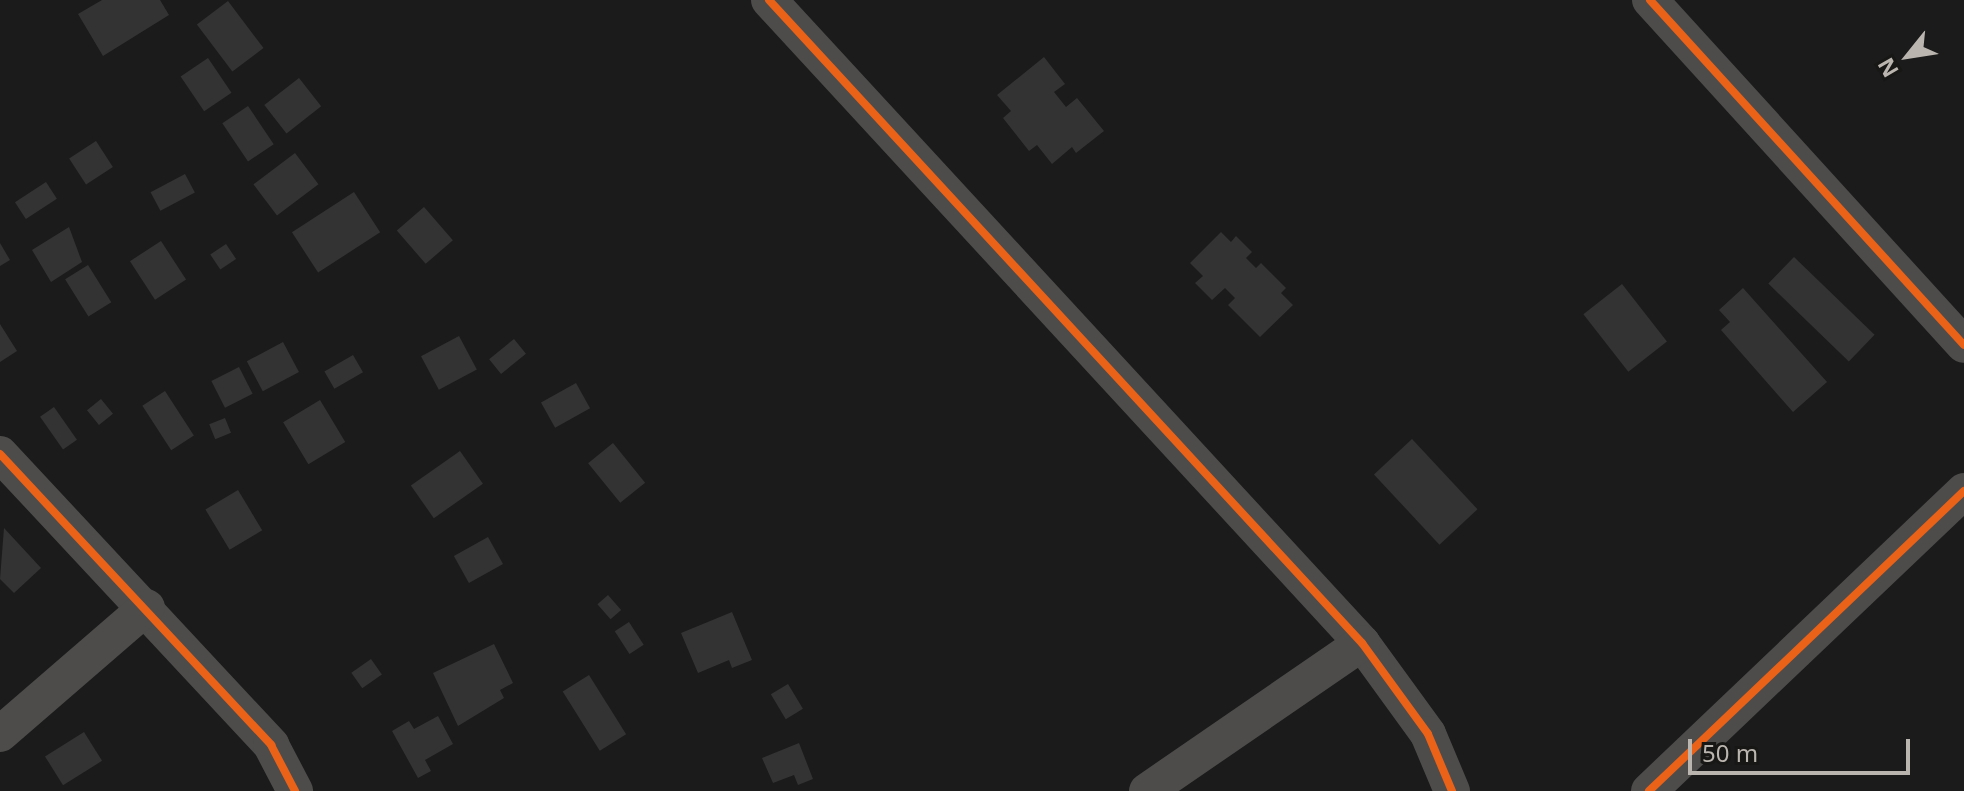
<!DOCTYPE html>
<html>
<head>
<meta charset="utf-8">
<style>
  body { margin:0 }
  #map { position:relative; width:1964px; height:791px; overflow:hidden; background:#1b1b1b; font-family:"Noto Sans",sans-serif }
  div>[style] { position:absolute }
  [style*='--x'] { left:calc(var(--x)*1px); top:calc(var(--y)*1px); width:calc(var(--w)*1px); rotate:calc(var(--a)*1deg) }
  .building>* { inset:0; background:#333; transform-origin:0 0 }
  .street>* { height:36px; margin:-18px; padding:0 18px; transform-origin:18px; border-radius:18px; background:#4d4c4b }
  .cycleway>* { height:8px; margin:-4px; padding:0 4px; transform-origin:4px; border-radius:4px; background:#ea6118 }
  span { translate:-50% -50%; white-space:nowrap; text-align:center; line-height:1.15; -webkit-text-stroke:7px #171715; paint-order:stroke }
  .north { position:absolute; left:1868px; top:16px; width:80px; height:80px; -webkit-text-stroke:6px #171715; paint-order:stroke; rotate:240deg; font-size:22px; font-weight:700; line-height:32px; text-align:center; color:#bab5ae }
  .north::after { content:''; display:block; margin:auto; width:28px; height:36px; background:#bab5ae; clip-path:polygon(50% 0,100% 100%,50% 72%,0 100%) }
  .scale { position:absolute; left:1688px; top:739px; width:222px; height:36px; box-sizing:border-box; border:4px solid #bab5ae; border-top:0; padding-left:10px; font-size:24px; line-height:28px; white-space:nowrap; color:#bab5ae; -webkit-text-stroke:6px #171715; paint-order:stroke }
</style>
</head>
<body>
<div id="map">
  <div class="building">
    <div style="clip-path:polygon(102px 0,160px 0,169px 15px,103px 56px,78px 14px)"></div>
    <div style="left:228px;top:1px;width:59px;height:39px;rotate:53deg"></div>
    <div style="clip-path:polygon(1044px 57px,1065px 84px,1054px 92px,1066px 107px,1077px 98px,1104px 131px,1076px 153px,1072px 147px,1052px 164px,1037px 145px,1029px 151px,1003px 118px,1011px 111px,997px 95px)"></div>
    <div style="left:208px;top:58px;width:42px;height:33px;rotate:56deg"></div>
    <div style="left:299px;top:78px;width:36px;height:44px;rotate:52deg"></div>
    <div style="left:248px;top:106px;width:46px;height:31px;rotate:56deg"></div>
    <div style="left:96px;top:141px;width:31px;height:32px;rotate:57deg"></div>
    <div style="left:295px;top:153px;width:39px;height:52px;rotate:53deg"></div>
    <div style="left:185px;top:174px;width:21px;height:39px;rotate:62deg"></div>
    <div style="left:46px;top:182px;width:20px;height:37px;rotate:57deg"></div>
    <div style="left:354px;top:192px;width:48px;height:74px;rotate:57deg"></div>
    <div style="left:424px;top:207px;width:44px;height:36px;rotate:49deg"></div>
    <div style="clip-path:polygon(69px 227px,82px 262px,51px 282px,32px 250px)"></div>
    <div style="clip-path:polygon(1221px 232px,1231px 242px,1236px 236px,1252px 252px,1246px 258px,1256px 268px,1261px 263px,1286px 288px,1281px 293px,1293px 305px,1260px 337px,1228px 305px,1235px 298px,1225px 288px,1212px 300px,1195px 283px,1203px 276px,1190px 263px)"></div>
    <div style="left:161px;top:241px;width:46px;height:37px;rotate:57deg"></div>
    <div style="clip-path:polygon(0 243px,10px 260px,0 266px)"></div>
    <div style="left:226px;top:244px;width:18px;height:19px;rotate:56deg"></div>
    <div style="left:1794px;top:257px;width:112px;height:37px;rotate:44deg"></div>
    <div style="left:88px;top:265px;width:44px;height:27px;rotate:58deg"></div>
    <div style="left:1622px;top:284px;width:73px;height:49px;rotate:52deg"></div>
    <div style="clip-path:polygon(1743px 288px,1827px 382px,1793px 412px,1721px 330px,1730px 322px,1719px 310px)"></div>
    <div style="clip-path:polygon(0 324px,17px 351px,0 362px)"></div>
    <div style="left:459px;top:336px;width:38px;height:43px;rotate:62deg"></div>
    <div style="left:514px;top:339px;width:19px;height:32px;rotate:51deg"></div>
    <div style="left:283px;top:342px;width:34px;height:41px;rotate:62deg"></div>
    <div style="left:353px;top:355px;width:20px;height:33px;rotate:60deg"></div>
    <div style="left:239px;top:367px;width:30px;height:31px;rotate:63deg"></div>
    <div style="left:576px;top:383px;width:29px;height:40px;rotate:61deg"></div>
    <div style="left:165px;top:391px;width:53px;height:27px;rotate:57deg"></div>
    <div style="left:101px;top:399px;width:19px;height:18px;rotate:51deg"></div>
    <div style="left:320px;top:400px;width:49px;height:43px;rotate:59deg"></div>
    <div style="left:54px;top:407px;width:40px;height:17px;rotate:55deg"></div>
    <div style="left:225px;top:418px;width:16px;height:17px;rotate:68deg"></div>
    <div style="left:1412px;top:439px;width:96px;height:52px;rotate:47deg"></div>
    <div style="left:613px;top:443px;width:51px;height:32px;rotate:51deg"></div>
    <div style="left:460px;top:451px;width:40px;height:60px;rotate:55deg"></div>
    <div style="left:238px;top:490px;width:47px;height:38px;rotate:59deg"></div>
    <div style="clip-path:polygon(4px 528px,41px 568px,14px 593px,0 579px)"></div>
    <div style="left:488px;top:537px;width:31px;height:39px;rotate:61deg"></div>
    <div style="left:608px;top:595px;width:20px;height:14px;rotate:49deg"></div>
    <div style="clip-path:polygon(732px 612px,752px 660px,732px 668px,729px 660px,698px 673px,681px 633px)"></div>
    <div style="left:629px;top:622px;width:27px;height:17px;rotate:57deg"></div>
    <div style="clip-path:polygon(494px 644px,513px 683px,500px 690px,504px 698px,458px 726px,433px 673px)"></div>
    <div style="left:371px;top:659px;width:19px;height:24px;rotate:55deg"></div>
    <div style="left:589px;top:675px;width:70px;height:31px;rotate:58deg"></div>
    <div style="left:788px;top:684px;width:29px;height:20px;rotate:59deg"></div>
    <div style="clip-path:polygon(438px 716px,453px 744px,425px 760px,431px 771px,418px 778px,392px 731px,409px 721px,414px 729px)"></div>
    <div style="left:84px;top:732px;width:34px;height:46px;rotate:58deg"></div>
    <div style="clip-path:polygon(799px 743px,813px 779px,798px 785px,794px 775px,773px 783px,762px 758px)"></div>
  </div>
  <div class="street">
    <div style="--x:769;--y:0;--w:875;--a:47.32"></div>
    <div style="--x:1362;--y:643;--w:112;--a:54"></div>
    <div style="--x:1428;--y:734;--w:62;--a:67.2"></div>
    <div style="--x:1650;--y:0;--w:466;--a:47.7"></div>
    <div style="--x:0;--y:454;--w:398;--a:47"></div>
    <div style="--x:271;--y:745;--w:52;--a:62.4"></div>
    <div style="--x:0;--y:734;--w:194;--a:-40.8"></div>
    <div style="--x:1147;--y:791;--w:261;--a:-34.5"></div>
    <div style="--x:1649;--y:791;--w:435;--a:-43.6"></div>
  </div>
  <div class="cycleway">
    <div style="--x:769;--y:0;--w:875;--a:47.32"></div>
    <div style="--x:1362;--y:643;--w:112;--a:54"></div>
    <div style="--x:1428;--y:734;--w:62;--a:67.2"></div>
    <div style="--x:1650;--y:0;--w:466;--a:47.7"></div>
    <div style="--x:0;--y:454;--w:398;--a:47"></div>
    <div style="--x:271;--y:745;--w:52;--a:62.4"></div>
    <div style="--x:1649;--y:791;--w:435;--a:-43.6"></div>
  </div>
  <div class="north">N</div>
  <div class="scale">50 m</div>
</div>
</body>
</html>
